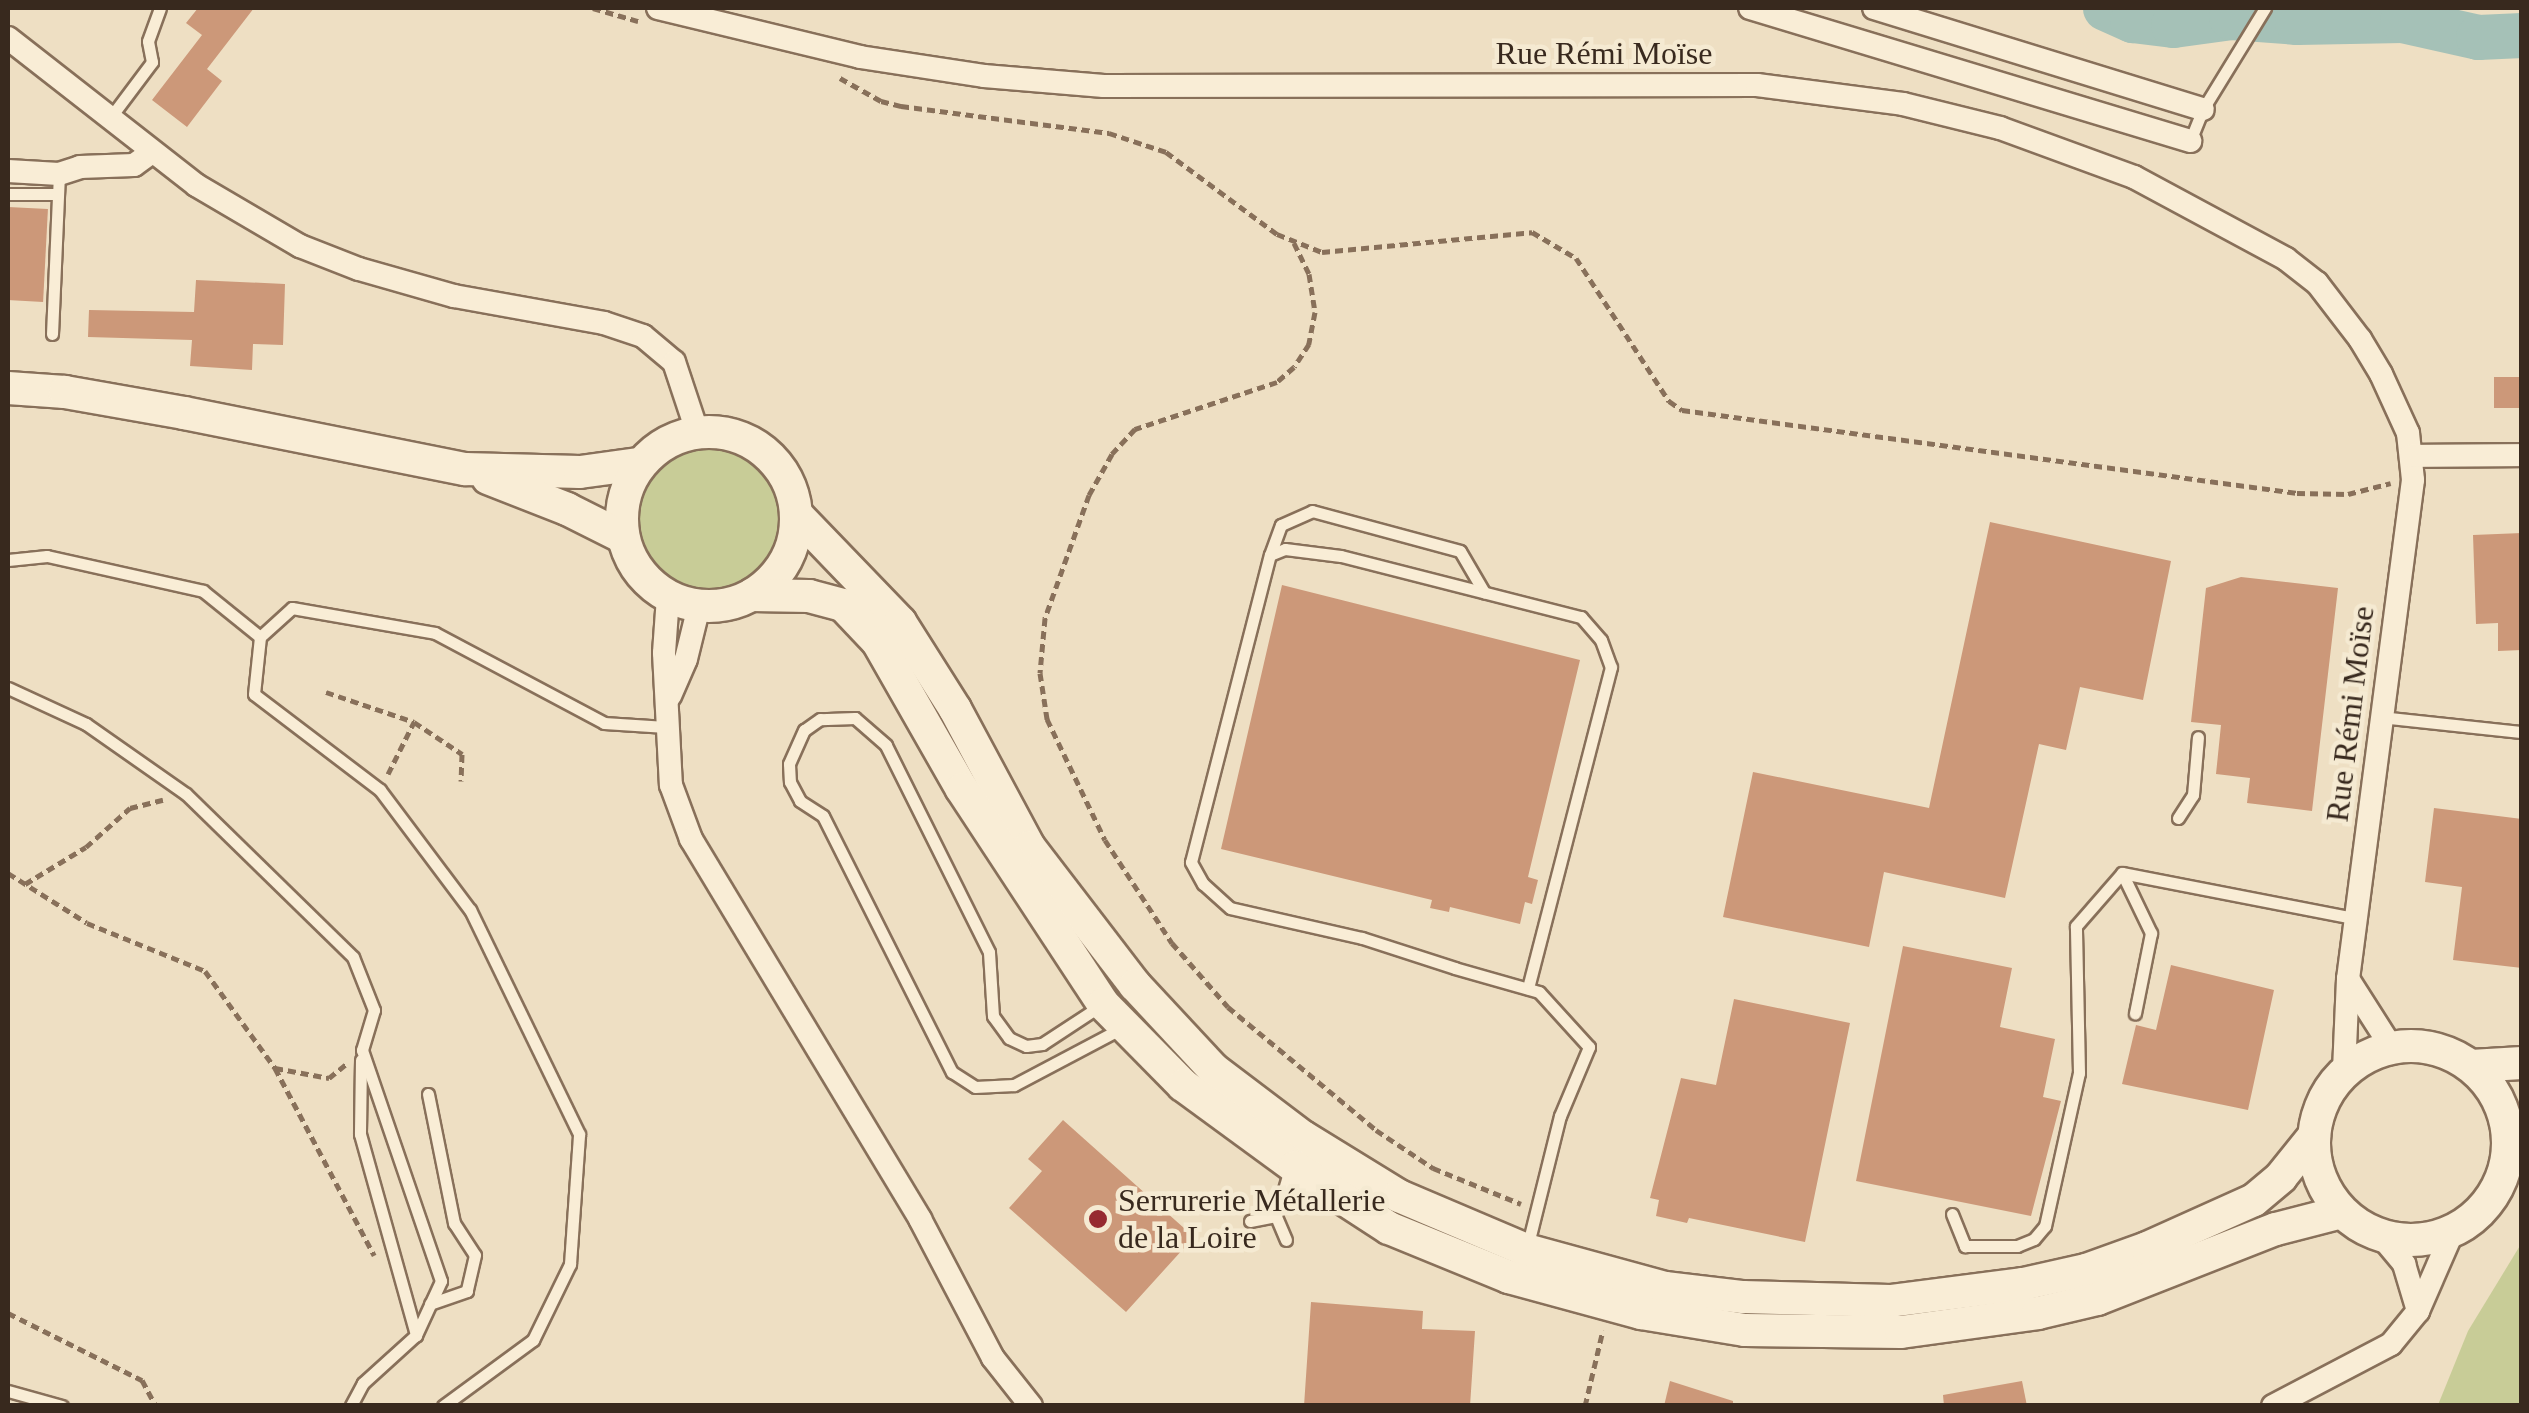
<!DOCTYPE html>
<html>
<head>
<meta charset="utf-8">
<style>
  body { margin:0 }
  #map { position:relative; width:2529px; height:1413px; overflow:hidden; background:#eedfc3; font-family:Georgia,serif }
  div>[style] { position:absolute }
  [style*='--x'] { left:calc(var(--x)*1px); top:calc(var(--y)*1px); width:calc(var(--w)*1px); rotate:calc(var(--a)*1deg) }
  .green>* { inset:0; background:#c8cc97 }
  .round { border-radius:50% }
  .river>* { height:45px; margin:-22.5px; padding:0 22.5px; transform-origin:22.5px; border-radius:22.5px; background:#a5c1b7 }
  .building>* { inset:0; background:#cc9879; transform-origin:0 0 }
  .path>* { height:5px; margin-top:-2.5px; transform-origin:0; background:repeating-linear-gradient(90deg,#88705a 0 8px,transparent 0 13px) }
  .roads { filter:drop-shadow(2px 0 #88705a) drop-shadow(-2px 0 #88705a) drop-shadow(0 2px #88705a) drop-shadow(0 -2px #88705a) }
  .service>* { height:11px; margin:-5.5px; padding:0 5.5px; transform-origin:5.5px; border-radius:5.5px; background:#f9edd6 }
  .minor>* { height:22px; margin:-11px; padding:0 11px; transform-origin:11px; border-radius:11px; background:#f9edd6 }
  .secondary>* { height:32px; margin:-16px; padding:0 16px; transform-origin:16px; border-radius:16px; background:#f9edd6 }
  .secondary>.ring { margin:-16px; padding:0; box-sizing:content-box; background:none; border:32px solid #f9edd6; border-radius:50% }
  .dots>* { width:28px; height:28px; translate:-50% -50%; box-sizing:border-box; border:5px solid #f5ead2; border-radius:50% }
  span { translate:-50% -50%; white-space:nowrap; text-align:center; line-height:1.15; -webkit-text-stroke:9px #f5ead2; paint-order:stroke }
  .street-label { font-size:32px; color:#38291e }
  .poi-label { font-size:32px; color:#38291e }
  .left { translate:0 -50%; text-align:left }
  .frame { position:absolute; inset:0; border:10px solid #38291e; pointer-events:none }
</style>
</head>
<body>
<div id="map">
  <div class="green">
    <div class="round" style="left:634px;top:445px;width:150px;height:150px"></div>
    <div style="clip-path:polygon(2521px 1244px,2521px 1405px,2438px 1405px,2468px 1331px)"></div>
  </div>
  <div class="river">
    <div style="--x:2105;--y:8;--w:30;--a:24"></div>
    <div style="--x:2132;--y:20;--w:41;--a:7"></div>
    <div style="--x:2173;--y:25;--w:59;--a:-7.9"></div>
    <div style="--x:2231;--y:17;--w:66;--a:4.3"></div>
    <div style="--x:2297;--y:22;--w:105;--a:-1.1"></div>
    <div style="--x:2402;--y:20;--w:78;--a:12.6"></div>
    <div style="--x:2478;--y:37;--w:44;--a:-2.6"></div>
  </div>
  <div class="building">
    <div style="clip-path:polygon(198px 8px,254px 8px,207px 69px,222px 81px,187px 127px,152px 100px,202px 35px,186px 23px)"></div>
    <div style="left:8px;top:207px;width:40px;height:93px;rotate:3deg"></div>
    <div style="clip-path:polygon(196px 280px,285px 284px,283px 345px,253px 344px,252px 370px,190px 366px,192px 340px,88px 337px,89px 310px,194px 312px)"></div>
    <div style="left:2522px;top:377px;width:31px;height:28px;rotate:90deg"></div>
    <div style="clip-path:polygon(1990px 522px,2171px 561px,2143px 700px,2080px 687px,2066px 750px,2039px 744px,2005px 898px,1884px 872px,1869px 947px,1723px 917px,1753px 772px,1929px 808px)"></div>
    <div style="clip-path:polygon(2522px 533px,2522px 650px,2498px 651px,2498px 623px,2476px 624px,2473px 535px)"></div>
    <div style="clip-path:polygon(2241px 577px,2338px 588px,2312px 811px,2247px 803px,2250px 778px,2216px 774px,2221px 725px,2191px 722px,2206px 588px)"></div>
    <div style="clip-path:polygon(1282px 585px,1580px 660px,1528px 877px,1538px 880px,1532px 904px,1525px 902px,1520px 924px,1450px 907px,1449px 912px,1430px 908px,1432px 900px,1221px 849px)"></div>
    <div style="clip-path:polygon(2434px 808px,2522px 819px,2522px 968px,2453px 960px,2462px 887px,2425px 882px)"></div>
    <div style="clip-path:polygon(1903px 946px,2012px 968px,2000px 1027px,2055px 1039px,2043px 1097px,2061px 1101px,2031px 1216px,1856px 1181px)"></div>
    <div style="clip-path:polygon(2171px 965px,2274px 990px,2248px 1110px,2122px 1084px,2136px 1025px,2156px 1030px)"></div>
    <div style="clip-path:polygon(1734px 999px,1850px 1023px,1805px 1242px,1689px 1218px,1687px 1223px,1656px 1216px,1659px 1200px,1650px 1198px,1681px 1078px,1716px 1085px)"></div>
    <div style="clip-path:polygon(1063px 1120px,1194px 1237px,1126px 1312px,1009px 1208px,1042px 1171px,1028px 1159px)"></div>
    <div style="clip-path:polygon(1311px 1302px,1423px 1311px,1422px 1329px,1475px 1331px,1470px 1406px,1304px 1406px)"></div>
    <div style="clip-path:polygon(1670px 1381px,1733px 1401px,1733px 1406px,1664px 1406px)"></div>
    <div style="clip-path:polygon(2022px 1381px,2027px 1406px,1944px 1406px,1943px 1395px)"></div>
  </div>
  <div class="path">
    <div style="--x:593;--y:8;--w:47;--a:16.1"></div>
    <div style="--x:840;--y:78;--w:47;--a:29.3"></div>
    <div style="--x:881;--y:101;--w:21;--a:14"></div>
    <div style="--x:901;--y:106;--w:210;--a:7.4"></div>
    <div style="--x:1109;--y:133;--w:60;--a:18.4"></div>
    <div style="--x:1166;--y:152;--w:138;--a:36.5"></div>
    <div style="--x:1277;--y:234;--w:48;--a:21.8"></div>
    <div style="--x:1322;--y:252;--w:211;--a:-5.4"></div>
    <div style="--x:1532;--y:232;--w:51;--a:30.6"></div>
    <div style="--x:1576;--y:258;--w:171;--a:57"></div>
    <div style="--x:1669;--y:401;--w:16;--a:35"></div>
    <div style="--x:1682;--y:410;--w:621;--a:7.69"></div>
    <div style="--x:2297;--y:493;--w:51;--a:1.1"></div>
    <div style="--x:2348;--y:494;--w:44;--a:-14.3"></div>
    <div style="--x:1294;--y:243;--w:34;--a:64"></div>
    <div style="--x:1309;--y:274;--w:38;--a:81"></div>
    <div style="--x:1315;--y:312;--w:33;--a:101"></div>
    <div style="--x:1309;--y:344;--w:27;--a:123"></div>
    <div style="--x:1294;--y:367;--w:23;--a:139"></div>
    <div style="--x:1277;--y:382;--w:150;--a:161.7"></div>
    <div style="--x:1135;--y:429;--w:34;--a:133"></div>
    <div style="--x:1112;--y:454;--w:47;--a:119.3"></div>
    <div style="--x:1089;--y:495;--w:131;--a:109.7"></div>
    <div style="--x:1045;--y:618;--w:55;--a:95.2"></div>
    <div style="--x:1040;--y:673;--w:47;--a:81.3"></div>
    <div style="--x:1047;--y:719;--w:134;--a:64.4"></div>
    <div style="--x:1105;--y:840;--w:123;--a:57"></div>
    <div style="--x:1172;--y:943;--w:85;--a:48.8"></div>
    <div style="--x:1228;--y:1007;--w:192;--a:39.7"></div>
    <div style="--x:1376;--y:1130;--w:69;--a:33.7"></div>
    <div style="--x:1433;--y:1168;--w:95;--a:22.2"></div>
    <div style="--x:326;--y:692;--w:93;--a:18.8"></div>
    <div style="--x:414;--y:722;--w:58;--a:33.7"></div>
    <div style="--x:462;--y:754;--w:27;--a:92"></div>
    <div style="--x:388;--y:774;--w:58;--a:-63.4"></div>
    <div style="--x:8;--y:873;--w:93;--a:32.3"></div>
    <div style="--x:87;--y:923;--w:127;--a:22.1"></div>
    <div style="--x:205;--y:971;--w:120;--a:54.2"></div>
    <div style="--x:275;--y:1068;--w:212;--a:62.1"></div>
    <div style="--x:25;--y:884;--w:71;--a:-31.2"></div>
    <div style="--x:86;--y:847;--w:59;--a:-41.6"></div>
    <div style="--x:130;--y:808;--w:34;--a:-14"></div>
    <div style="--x:275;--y:1068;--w:55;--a:10.5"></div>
    <div style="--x:329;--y:1078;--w:22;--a:-39"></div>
    <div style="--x:8;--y:1313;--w:150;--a:26.6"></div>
    <div style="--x:142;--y:1380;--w:30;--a:62"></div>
    <div style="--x:1585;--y:1406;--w:78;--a:-76.7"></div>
  </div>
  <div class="roads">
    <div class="service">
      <div style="--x:110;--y:118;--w:70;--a:-53.1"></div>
      <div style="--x:152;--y:62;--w:21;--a:-101"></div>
      <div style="--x:148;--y:41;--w:35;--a:-70"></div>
      <div style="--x:2190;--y:141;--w:35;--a:-68"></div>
      <div style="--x:2203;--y:109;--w:119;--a:-58.5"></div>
      <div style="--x:8;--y:194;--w:50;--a:0"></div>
      <div style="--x:52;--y:334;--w:160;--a:-87.5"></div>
      <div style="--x:1270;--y:555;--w:32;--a:-70"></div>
      <div style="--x:1281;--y:525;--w:34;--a:-24"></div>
      <div style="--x:1312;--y:511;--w:153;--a:15.1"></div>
      <div style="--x:1460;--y:551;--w:48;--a:59.7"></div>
      <div style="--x:8;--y:560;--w:39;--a:-6"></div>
      <div style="--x:47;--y:556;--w:160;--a:12.6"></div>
      <div style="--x:203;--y:591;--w:73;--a:38.9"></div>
      <div style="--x:8;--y:688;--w:86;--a:24.8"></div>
      <div style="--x:86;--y:724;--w:122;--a:35"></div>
      <div style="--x:186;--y:794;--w:233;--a:44.3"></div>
      <div style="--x:353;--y:957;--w:57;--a:68.4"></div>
      <div style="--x:374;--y:1010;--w:42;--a:106.7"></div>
      <div style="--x:362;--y:1050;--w:244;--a:71.1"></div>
      <div style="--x:441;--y:1281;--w:60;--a:114.8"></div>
      <div style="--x:416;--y:1335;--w:72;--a:137.8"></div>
      <div style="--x:363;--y:1383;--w:26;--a:118"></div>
      <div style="--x:2381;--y:717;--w:142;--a:6.1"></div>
      <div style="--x:2178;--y:818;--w:27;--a:-57"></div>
      <div style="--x:2193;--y:795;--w:58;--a:-85.1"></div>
      <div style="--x:2122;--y:873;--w:241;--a:11"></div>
      <div style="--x:2122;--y:873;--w:67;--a:64.2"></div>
      <div style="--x:2151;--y:933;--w:82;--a:101.3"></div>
      <div style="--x:1100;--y:1006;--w:69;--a:146.8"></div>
      <div style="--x:1042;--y:1044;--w:16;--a:173"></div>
      <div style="--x:1026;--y:1046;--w:19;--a:-155"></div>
      <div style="--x:1009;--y:1038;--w:27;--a:-126"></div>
      <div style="--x:993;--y:1016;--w:64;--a:-93.6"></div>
      <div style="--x:989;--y:952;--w:231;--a:-116.5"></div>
      <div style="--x:886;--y:745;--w:41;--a:-138.9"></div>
      <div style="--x:855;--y:718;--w:35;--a:178"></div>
      <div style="--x:820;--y:719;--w:19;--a:145"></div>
      <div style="--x:804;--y:730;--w:37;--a:114"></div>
      <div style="--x:789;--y:764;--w:18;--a:87"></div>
      <div style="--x:790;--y:782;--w:21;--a:62"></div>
      <div style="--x:800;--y:801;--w:27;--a:33"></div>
      <div style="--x:823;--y:816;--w:287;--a:63.3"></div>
      <div style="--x:952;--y:1072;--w:27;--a:33"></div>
      <div style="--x:975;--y:1087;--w:39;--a:-3"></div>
      <div style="--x:1014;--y:1085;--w:120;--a:-27.8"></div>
      <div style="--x:361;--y:1060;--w:74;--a:90.8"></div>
      <div style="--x:360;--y:1134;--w:209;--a:74.4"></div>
      <div style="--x:428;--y:1094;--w:132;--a:78.6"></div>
      <div style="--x:454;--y:1223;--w:38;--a:57"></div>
      <div style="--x:475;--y:1255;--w:37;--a:103"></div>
      <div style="--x:467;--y:1291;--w:39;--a:161"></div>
      <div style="--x:1952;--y:1214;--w:35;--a:68"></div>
      <div style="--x:1965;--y:1246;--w:52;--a:0"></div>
      <div style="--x:2017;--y:1246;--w:18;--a:-22"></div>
      <div style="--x:2034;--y:1239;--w:17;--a:-50"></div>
      <div style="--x:2045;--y:1226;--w:157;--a:-77.5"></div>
      <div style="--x:2079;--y:1073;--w:147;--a:-91.2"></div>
      <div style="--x:2076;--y:926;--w:70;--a:-49"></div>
      <div style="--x:1250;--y:1221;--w:26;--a:-11"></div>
      <div style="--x:1286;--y:1240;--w:26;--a:-113"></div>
      <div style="--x:1276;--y:1216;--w:49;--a:-73.4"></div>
      <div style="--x:1527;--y:1248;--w:136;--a:-76"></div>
      <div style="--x:1560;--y:1116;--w:75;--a:-67.2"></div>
      <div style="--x:1589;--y:1047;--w:74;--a:-132.3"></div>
      <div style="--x:1539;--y:992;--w:87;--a:-164.1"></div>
      <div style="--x:1455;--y:968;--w:98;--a:-162.1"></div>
      <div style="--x:1362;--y:938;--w:135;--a:-167.2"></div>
      <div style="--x:1230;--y:908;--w:36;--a:-138"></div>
      <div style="--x:1203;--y:884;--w:25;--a:-119"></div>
      <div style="--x:1191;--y:862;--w:317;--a:-75.6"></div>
      <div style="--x:1270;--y:555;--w:16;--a:-22"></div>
      <div style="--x:1285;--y:549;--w:56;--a:7.1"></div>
      <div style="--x:1341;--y:556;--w:248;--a:14.3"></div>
      <div style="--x:1581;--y:617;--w:30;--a:49"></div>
      <div style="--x:1601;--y:640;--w:29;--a:70"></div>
      <div style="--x:1611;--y:667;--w:332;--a:104.5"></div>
      <div style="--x:8;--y:1391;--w:56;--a:15.5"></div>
      <div style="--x:443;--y:1406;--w:112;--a:-36.3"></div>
      <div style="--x:533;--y:1340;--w:85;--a:-64"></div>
      <div style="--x:570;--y:1264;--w:130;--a:-86"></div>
      <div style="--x:579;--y:1134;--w:249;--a:-115.9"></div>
      <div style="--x:470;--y:910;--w:150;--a:-126.9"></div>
      <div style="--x:380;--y:790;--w:158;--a:-142.7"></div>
      <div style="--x:254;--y:694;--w:57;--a:-84"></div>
      <div style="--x:260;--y:637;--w:43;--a:-42.2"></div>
      <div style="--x:292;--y:608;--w:145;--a:9.9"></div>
      <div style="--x:435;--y:633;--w:191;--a:28"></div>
      <div style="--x:604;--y:723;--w:62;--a:3.7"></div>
    </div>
    <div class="minor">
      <div style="--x:658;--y:8;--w:208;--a:13.6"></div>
      <div style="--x:860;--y:57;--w:125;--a:8.7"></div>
      <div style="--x:984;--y:76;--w:120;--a:4.8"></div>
      <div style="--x:1104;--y:86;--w:653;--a:-0.09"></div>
      <div style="--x:1757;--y:85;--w:147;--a:7.4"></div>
      <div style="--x:1903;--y:104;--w:100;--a:13.9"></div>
      <div style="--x:2000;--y:128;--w:143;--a:20.1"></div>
      <div style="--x:2134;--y:177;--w:173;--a:28.3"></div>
      <div style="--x:2286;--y:259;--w:39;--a:38"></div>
      <div style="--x:2317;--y:283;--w:71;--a:52.5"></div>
      <div style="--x:2360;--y:339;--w:41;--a:59"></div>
      <div style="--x:2381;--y:374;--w:65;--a:65.4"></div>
      <div style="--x:2408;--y:433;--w:47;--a:83.9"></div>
      <div style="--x:2413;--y:480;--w:503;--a:97.42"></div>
      <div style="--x:2348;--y:979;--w:93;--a:92.5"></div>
      <div style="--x:1750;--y:8;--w:460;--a:16.8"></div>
      <div style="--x:1874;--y:8;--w:344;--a:17.1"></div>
      <div style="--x:8;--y:38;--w:239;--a:38"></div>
      <div style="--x:196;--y:185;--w:121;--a:30.4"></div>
      <div style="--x:300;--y:246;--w:63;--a:21.3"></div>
      <div style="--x:359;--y:269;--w:99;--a:15.9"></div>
      <div style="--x:454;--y:296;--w:152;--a:10.2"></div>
      <div style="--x:604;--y:323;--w:41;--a:18.4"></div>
      <div style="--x:643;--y:336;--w:40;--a:40"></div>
      <div style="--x:674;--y:362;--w:73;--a:71.6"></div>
      <div style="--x:8;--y:171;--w:51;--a:3.4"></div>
      <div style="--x:59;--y:174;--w:22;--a:-18"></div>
      <div style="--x:80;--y:167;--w:54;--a:-2.1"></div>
      <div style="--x:134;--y:165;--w:22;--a:-36"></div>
      <div style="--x:2411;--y:456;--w:111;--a:-0.5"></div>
      <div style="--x:668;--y:597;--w:56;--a:94.1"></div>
      <div style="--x:664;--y:653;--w:132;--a:87"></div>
      <div style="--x:671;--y:785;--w:58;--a:69.7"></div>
      <div style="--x:691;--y:839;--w:444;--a:58.9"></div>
      <div style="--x:920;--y:1219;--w:157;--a:62.3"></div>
      <div style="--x:993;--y:1358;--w:61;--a:51.6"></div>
      <div style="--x:670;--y:696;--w:40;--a:-66.6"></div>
      <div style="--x:686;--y:659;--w:55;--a:-76.2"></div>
      <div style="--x:2348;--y:979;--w:82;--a:57.5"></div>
      <div style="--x:2380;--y:1235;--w:38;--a:50"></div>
      <div style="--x:2404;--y:1264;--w:49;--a:73.4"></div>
      <div style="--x:2273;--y:1406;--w:133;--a:-27.7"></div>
      <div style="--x:2391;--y:1344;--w:43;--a:-50.7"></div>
      <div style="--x:2418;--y:1311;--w:87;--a:-66.4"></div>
    </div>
    <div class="secondary">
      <div style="--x:8;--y:388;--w:57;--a:4"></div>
      <div style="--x:65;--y:392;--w:121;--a:10"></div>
      <div style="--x:184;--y:413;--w:287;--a:11.3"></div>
      <div style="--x:465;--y:469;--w:115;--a:1.5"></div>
      <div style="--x:580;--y:472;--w:60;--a:-7.7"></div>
      <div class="ring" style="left:622px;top:432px;width:142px;height:142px"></div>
      <div style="--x:488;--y:478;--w:85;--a:21.4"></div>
      <div style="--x:567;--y:509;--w:63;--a:26.6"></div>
      <div style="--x:797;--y:515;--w:149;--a:46.1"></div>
      <div style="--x:900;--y:622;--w:103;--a:57.7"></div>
      <div style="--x:955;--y:709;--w:157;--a:61.8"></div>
      <div style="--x:1029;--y:847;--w:174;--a:52.5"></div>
      <div style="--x:1135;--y:985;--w:115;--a:47.1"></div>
      <div style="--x:1213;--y:1069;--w:113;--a:37.1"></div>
      <div style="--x:1303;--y:1137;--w:113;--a:31.6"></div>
      <div style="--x:1399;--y:1196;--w:138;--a:23"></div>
      <div style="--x:1526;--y:1250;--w:144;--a:15.3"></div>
      <div style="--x:1665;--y:1288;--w:79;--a:6.6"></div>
      <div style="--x:1743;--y:1297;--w:147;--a:1.6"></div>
      <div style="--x:1890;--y:1301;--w:134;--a:-7.3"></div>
      <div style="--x:2023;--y:1284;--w:65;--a:-12.5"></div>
      <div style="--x:2086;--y:1270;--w:65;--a:-19.8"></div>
      <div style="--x:2147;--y:1248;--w:117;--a:-24.2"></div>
      <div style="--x:2254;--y:1200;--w:35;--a:-40"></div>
      <div style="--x:2281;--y:1177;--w:53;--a:-51.2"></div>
      <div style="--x:752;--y:595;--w:57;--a:1"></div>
      <div style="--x:809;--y:596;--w:35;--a:15"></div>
      <div style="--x:843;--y:605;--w:51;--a:46.6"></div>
      <div style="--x:878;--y:642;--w:169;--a:60.3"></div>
      <div style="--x:962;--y:789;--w:257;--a:56.7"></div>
      <div style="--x:1103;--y:1004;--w:114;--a:45.4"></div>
      <div style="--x:1183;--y:1085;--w:139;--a:36.2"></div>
      <div style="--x:1295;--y:1167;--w:112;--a:33"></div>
      <div style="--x:1389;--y:1228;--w:130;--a:22.2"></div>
      <div style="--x:1509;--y:1277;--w:137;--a:15.3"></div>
      <div style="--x:1641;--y:1313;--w:105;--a:9.3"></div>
      <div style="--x:1745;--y:1330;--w:156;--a:0.7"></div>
      <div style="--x:1901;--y:1332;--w:138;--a:-7.9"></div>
      <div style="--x:2038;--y:1313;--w:61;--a:-13.3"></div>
      <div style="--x:2097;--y:1299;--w:192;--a:-21.4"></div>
      <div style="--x:2276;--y:1229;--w:68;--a:-14.4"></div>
      <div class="ring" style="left:2314px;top:1046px;width:162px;height:162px"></div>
      <div style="--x:2471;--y:1066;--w:51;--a:-3.4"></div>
    </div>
  </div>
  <div class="dots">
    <div style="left:1098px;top:1219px;background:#962a30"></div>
  </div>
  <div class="street-label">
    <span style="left:1604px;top:53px">Rue Rémi Moïse</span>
    <span style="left:2350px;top:714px;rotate:-83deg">Rue Rémi Moïse</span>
  </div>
  <div class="poi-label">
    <span class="left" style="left:1118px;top:1219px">Serrurerie Métallerie<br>de la Loire</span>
  </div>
  <div class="frame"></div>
</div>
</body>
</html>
